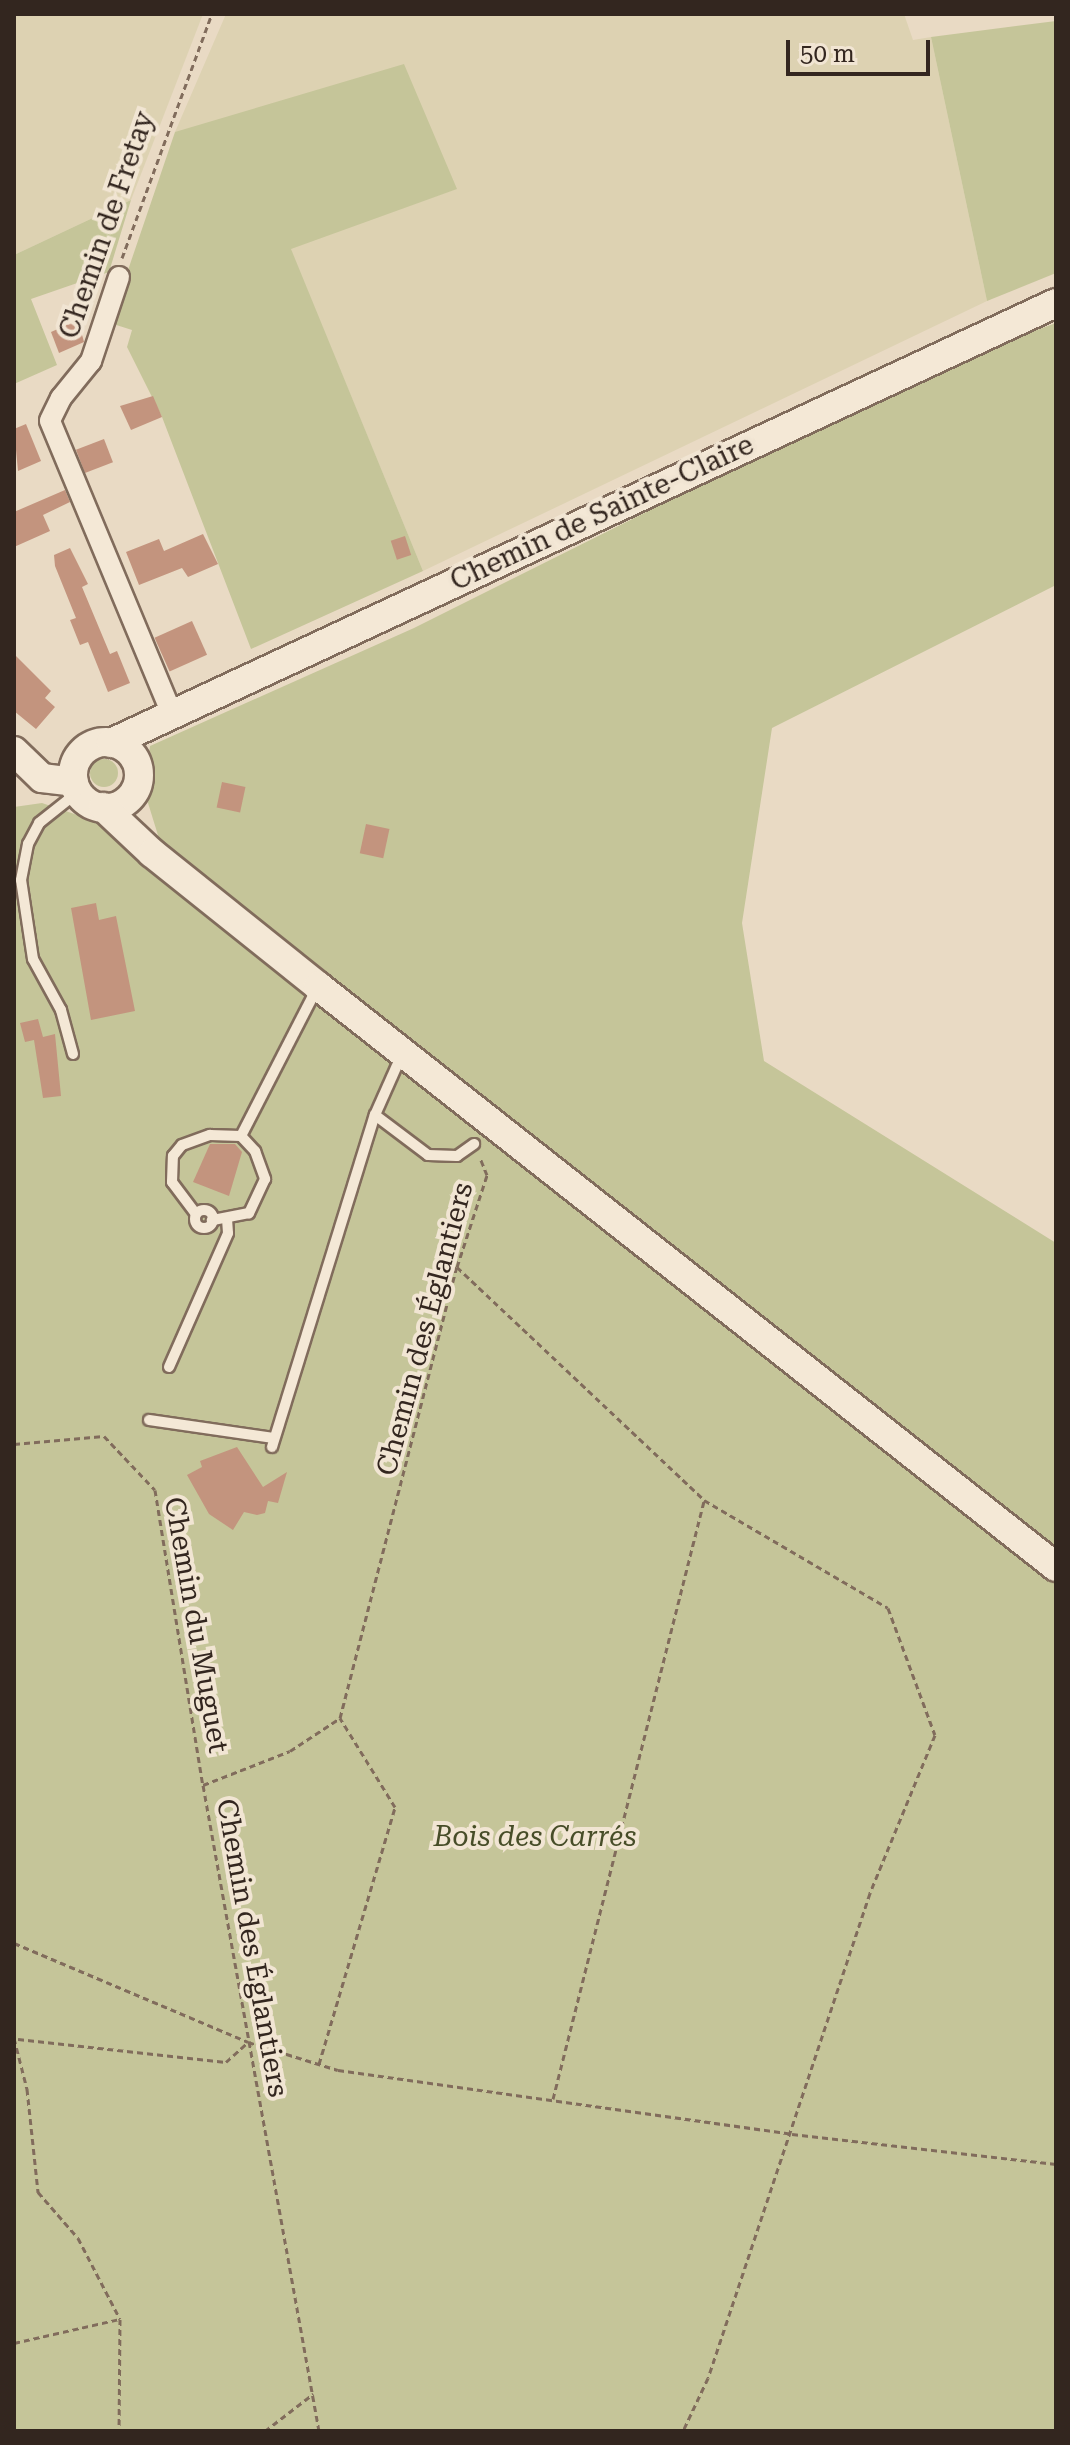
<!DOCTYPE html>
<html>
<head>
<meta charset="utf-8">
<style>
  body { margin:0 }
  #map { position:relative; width:1070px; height:2445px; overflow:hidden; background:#e9dac4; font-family:"Roboto Serif",serif }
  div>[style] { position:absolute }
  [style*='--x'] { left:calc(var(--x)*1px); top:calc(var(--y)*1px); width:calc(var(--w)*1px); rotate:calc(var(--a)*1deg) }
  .farmland>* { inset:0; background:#ddd2b2 }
  .green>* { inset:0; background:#c5c599 }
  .round { border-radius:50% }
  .building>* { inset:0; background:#c3947e; transform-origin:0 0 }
  .path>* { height:3px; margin-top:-1.5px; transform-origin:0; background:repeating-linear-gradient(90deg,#816c5c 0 6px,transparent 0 10px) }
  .roads { filter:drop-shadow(2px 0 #816c5c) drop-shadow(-2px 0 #816c5c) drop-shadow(0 2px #816c5c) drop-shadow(0 -2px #816c5c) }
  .service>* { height:10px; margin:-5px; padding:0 5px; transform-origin:5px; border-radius:5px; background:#f4e8d6 }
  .service>.ring { margin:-5px; padding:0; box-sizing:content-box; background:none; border:10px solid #f4e8d6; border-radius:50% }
  .minor>* { height:20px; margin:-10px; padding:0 10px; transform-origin:10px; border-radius:10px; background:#f4e8d6 }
  .secondary>* { height:28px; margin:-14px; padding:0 14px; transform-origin:14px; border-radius:14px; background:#f4e8d6 }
  .secondary>.ring { margin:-14px; padding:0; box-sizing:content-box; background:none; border:28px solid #f4e8d6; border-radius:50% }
  span { translate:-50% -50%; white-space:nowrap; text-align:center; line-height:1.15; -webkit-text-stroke:8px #f1e5d3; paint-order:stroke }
  .street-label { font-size:28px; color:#33261f }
  .park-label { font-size:28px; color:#474d28; font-style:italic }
  .frame { position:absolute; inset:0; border:16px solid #33261f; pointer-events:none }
  .scale { position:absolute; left:786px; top:40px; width:144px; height:36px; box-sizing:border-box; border:4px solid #33261f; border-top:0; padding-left:10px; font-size:24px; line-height:28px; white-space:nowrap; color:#33261f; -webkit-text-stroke:6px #f1e5d3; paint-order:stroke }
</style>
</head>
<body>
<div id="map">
  <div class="farmland">
    <div style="clip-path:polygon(14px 14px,203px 14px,131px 200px,14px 255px)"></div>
    <div style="clip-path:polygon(226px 14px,904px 14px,913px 40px,931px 37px,987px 301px,423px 571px,290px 248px,456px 189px,175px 132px)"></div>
  </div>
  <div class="green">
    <div style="clip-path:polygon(1056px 21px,1056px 273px,987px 301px,931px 37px)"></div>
    <div style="clip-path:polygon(404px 64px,457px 189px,291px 249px,423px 571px,251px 649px,162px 417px,127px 347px,132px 330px,110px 323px,175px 132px)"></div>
    <div style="clip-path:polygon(131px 200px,109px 272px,31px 299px,57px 365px,14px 384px,14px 255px)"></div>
    <div style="clip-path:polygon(1056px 323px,1056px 585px,772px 728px,742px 923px,764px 1061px,1056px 1243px,1056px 2431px,14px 2431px,14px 807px,42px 803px,95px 821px,144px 860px,161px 845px,144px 790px,150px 746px,414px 628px,941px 365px)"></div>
    <div class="round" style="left:90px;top:759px;width:28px;height:28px"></div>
  </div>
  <div class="building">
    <div style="clip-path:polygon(78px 320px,84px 342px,59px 353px,51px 332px)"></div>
    <div style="clip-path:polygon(153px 396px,162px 417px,131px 430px,120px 406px)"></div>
    <div style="clip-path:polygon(26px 424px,41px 461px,18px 471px,14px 429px)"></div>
    <div style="left:104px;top:439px;width:25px;height:30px;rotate:69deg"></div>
    <div style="clip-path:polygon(65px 490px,70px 502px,43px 515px,50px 531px,14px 547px,14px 512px)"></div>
    <div style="clip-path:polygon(203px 534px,218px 564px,188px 577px,182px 568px,139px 585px,126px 552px,159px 539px,164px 551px)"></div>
    <div style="left:405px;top:536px;width:20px;height:15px;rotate:72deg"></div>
    <div style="clip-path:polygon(70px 548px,88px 584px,82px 587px,110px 654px,117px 651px,130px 683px,108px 692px,88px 642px,80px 645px,70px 620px,76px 618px,55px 566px,54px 555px)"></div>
    <div style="left:192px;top:621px;width:37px;height:41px;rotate:66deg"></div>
    <div style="clip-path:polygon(14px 654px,51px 691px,45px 698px,55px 707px,36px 729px,14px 711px)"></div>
    <div style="left:222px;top:782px;width:24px;height:26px;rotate:12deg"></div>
    <div style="left:366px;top:824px;width:24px;height:30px;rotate:12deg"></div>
    <div style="clip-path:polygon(96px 903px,99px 920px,116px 916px,135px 1011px,91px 1020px,71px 908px)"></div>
    <div style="clip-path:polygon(38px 1019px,43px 1037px,55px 1034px,61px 1096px,43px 1098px,34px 1040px,25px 1042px,20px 1023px)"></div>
    <div style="clip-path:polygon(210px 1144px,235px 1144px,242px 1152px,229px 1196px,193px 1182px)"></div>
    <div style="clip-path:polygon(237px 1447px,263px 1487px,287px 1472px,278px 1503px,268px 1501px,265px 1513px,257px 1515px,244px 1512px,233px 1530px,209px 1514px,187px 1475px,202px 1467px,200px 1461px)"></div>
  </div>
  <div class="path">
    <div style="--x:122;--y:258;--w:260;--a:-69.8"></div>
    <div style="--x:457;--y:1267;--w:340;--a:43.3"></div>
    <div style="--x:704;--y:1500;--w:213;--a:30.4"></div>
    <div style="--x:888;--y:1608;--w:135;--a:69.7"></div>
    <div style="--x:935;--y:1735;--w:171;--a:112.4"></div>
    <div style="--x:870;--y:1893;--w:511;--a:108.47"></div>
    <div style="--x:708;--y:2378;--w:59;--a:115.3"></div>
    <div style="--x:14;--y:1444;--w:90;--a:-5.1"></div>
    <div style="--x:104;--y:1436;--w:74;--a:46.6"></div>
    <div style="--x:155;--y:1490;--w:299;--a:80.8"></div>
    <div style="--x:14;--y:1943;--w:254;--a:22.9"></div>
    <div style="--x:248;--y:2042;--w:94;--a:17.3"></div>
    <div style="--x:338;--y:2070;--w:458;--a:8"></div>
    <div style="--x:792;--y:2134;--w:266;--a:6.5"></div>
    <div style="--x:14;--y:2038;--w:53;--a:75.7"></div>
    <div style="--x:27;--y:2089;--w:104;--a:83.9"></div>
    <div style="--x:38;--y:2192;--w:61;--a:49"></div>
    <div style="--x:78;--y:2238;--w:91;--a:62.6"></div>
    <div style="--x:120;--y:2319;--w:112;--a:90.5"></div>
    <div style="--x:18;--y:2039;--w:209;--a:6.3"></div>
    <div style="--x:226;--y:2062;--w:30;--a:-42"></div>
    <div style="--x:319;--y:2064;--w:268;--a:-73.5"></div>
    <div style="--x:395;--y:1807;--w:105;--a:-121.7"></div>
    <div style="--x:553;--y:2099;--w:617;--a:-75.83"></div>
    <div style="--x:14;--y:2343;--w:109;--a:-12.8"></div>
    <div style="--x:265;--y:2431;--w:61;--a:-37.6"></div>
    <div style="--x:319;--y:2431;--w:656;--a:-100.18"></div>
    <div style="--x:203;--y:1785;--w:93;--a:-21.3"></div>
    <div style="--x:290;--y:1751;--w:60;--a:-33.4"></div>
    <div style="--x:340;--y:1718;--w:466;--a:-75.5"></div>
    <div style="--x:457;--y:1267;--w:97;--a:-71.9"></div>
    <div style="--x:487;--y:1175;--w:18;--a:-112"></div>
  </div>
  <div class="roads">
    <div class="service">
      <div style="--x:73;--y:1054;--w:46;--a:-105.3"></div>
      <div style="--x:61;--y:1010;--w:58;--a:-118.8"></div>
      <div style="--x:33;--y:959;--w:80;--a:-98.6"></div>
      <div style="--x:21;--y:880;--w:37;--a:-79"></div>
      <div style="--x:28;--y:844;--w:24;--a:-62"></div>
      <div style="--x:39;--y:823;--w:50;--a:-38.5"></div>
      <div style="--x:375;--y:1115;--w:66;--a:37"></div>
      <div style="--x:428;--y:1155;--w:29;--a:2"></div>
      <div style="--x:457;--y:1156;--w:21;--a:-35"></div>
      <div style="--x:241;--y:1136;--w:166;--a:-62.8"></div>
      <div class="ring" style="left:195px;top:1210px;width:8px;height:8px"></div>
      <div style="--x:196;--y:1214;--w:40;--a:-127"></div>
      <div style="--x:172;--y:1182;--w:26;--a:-88"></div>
      <div style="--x:173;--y:1156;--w:14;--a:-51"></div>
      <div style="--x:182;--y:1145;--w:30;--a:-20"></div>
      <div style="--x:210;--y:1135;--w:31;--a:2"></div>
      <div style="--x:241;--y:1136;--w:21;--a:47"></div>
      <div style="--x:255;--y:1151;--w:30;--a:70"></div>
      <div style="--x:265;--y:1179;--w:38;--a:115"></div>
      <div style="--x:249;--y:1213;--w:38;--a:169"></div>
      <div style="--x:169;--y:1367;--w:146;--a:-66.2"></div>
      <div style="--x:228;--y:1233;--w:14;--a:-94"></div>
      <div style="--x:149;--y:1420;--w:126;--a:8.2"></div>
      <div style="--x:272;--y:1447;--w:348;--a:-72.8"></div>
      <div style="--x:375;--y:1115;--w:67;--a:-66.1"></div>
    </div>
    <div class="minor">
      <div style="--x:119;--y:277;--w:89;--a:108.4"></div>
      <div style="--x:91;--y:361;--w:48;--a:129"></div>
      <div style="--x:61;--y:398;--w:25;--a:116"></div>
      <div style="--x:50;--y:421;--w:314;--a:67.4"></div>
    </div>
    <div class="secondary">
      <div class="ring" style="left:73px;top:742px;width:38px;height:38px"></div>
      <div style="--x:111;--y:743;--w:1042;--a:-24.97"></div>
      <div style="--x:14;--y:751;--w:39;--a:44"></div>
      <div style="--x:42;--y:778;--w:32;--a:7"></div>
      <div style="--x:103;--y:807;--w:67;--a:43.2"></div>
      <div style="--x:152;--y:853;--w:213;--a:38.7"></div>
      <div style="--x:318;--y:986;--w:939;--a:38.21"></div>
    </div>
  </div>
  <div class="street-label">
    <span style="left:107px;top:225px;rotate:-71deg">Chemin de Fretay</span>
    <span style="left:602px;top:513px;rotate:-25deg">Chemin de Sainte-Claire</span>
    <span style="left:425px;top:1329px;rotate:-75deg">Chemin des Églantiers</span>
    <span style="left:196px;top:1625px;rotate:80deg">Chemin du Muguet</span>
    <span style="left:252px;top:1948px;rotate:80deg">Chemin des Églantiers</span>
  </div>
  <div class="park-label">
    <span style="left:535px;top:1837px">Bois des Carrés</span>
  </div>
  <div class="frame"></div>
  <div class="scale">50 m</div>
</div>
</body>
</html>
